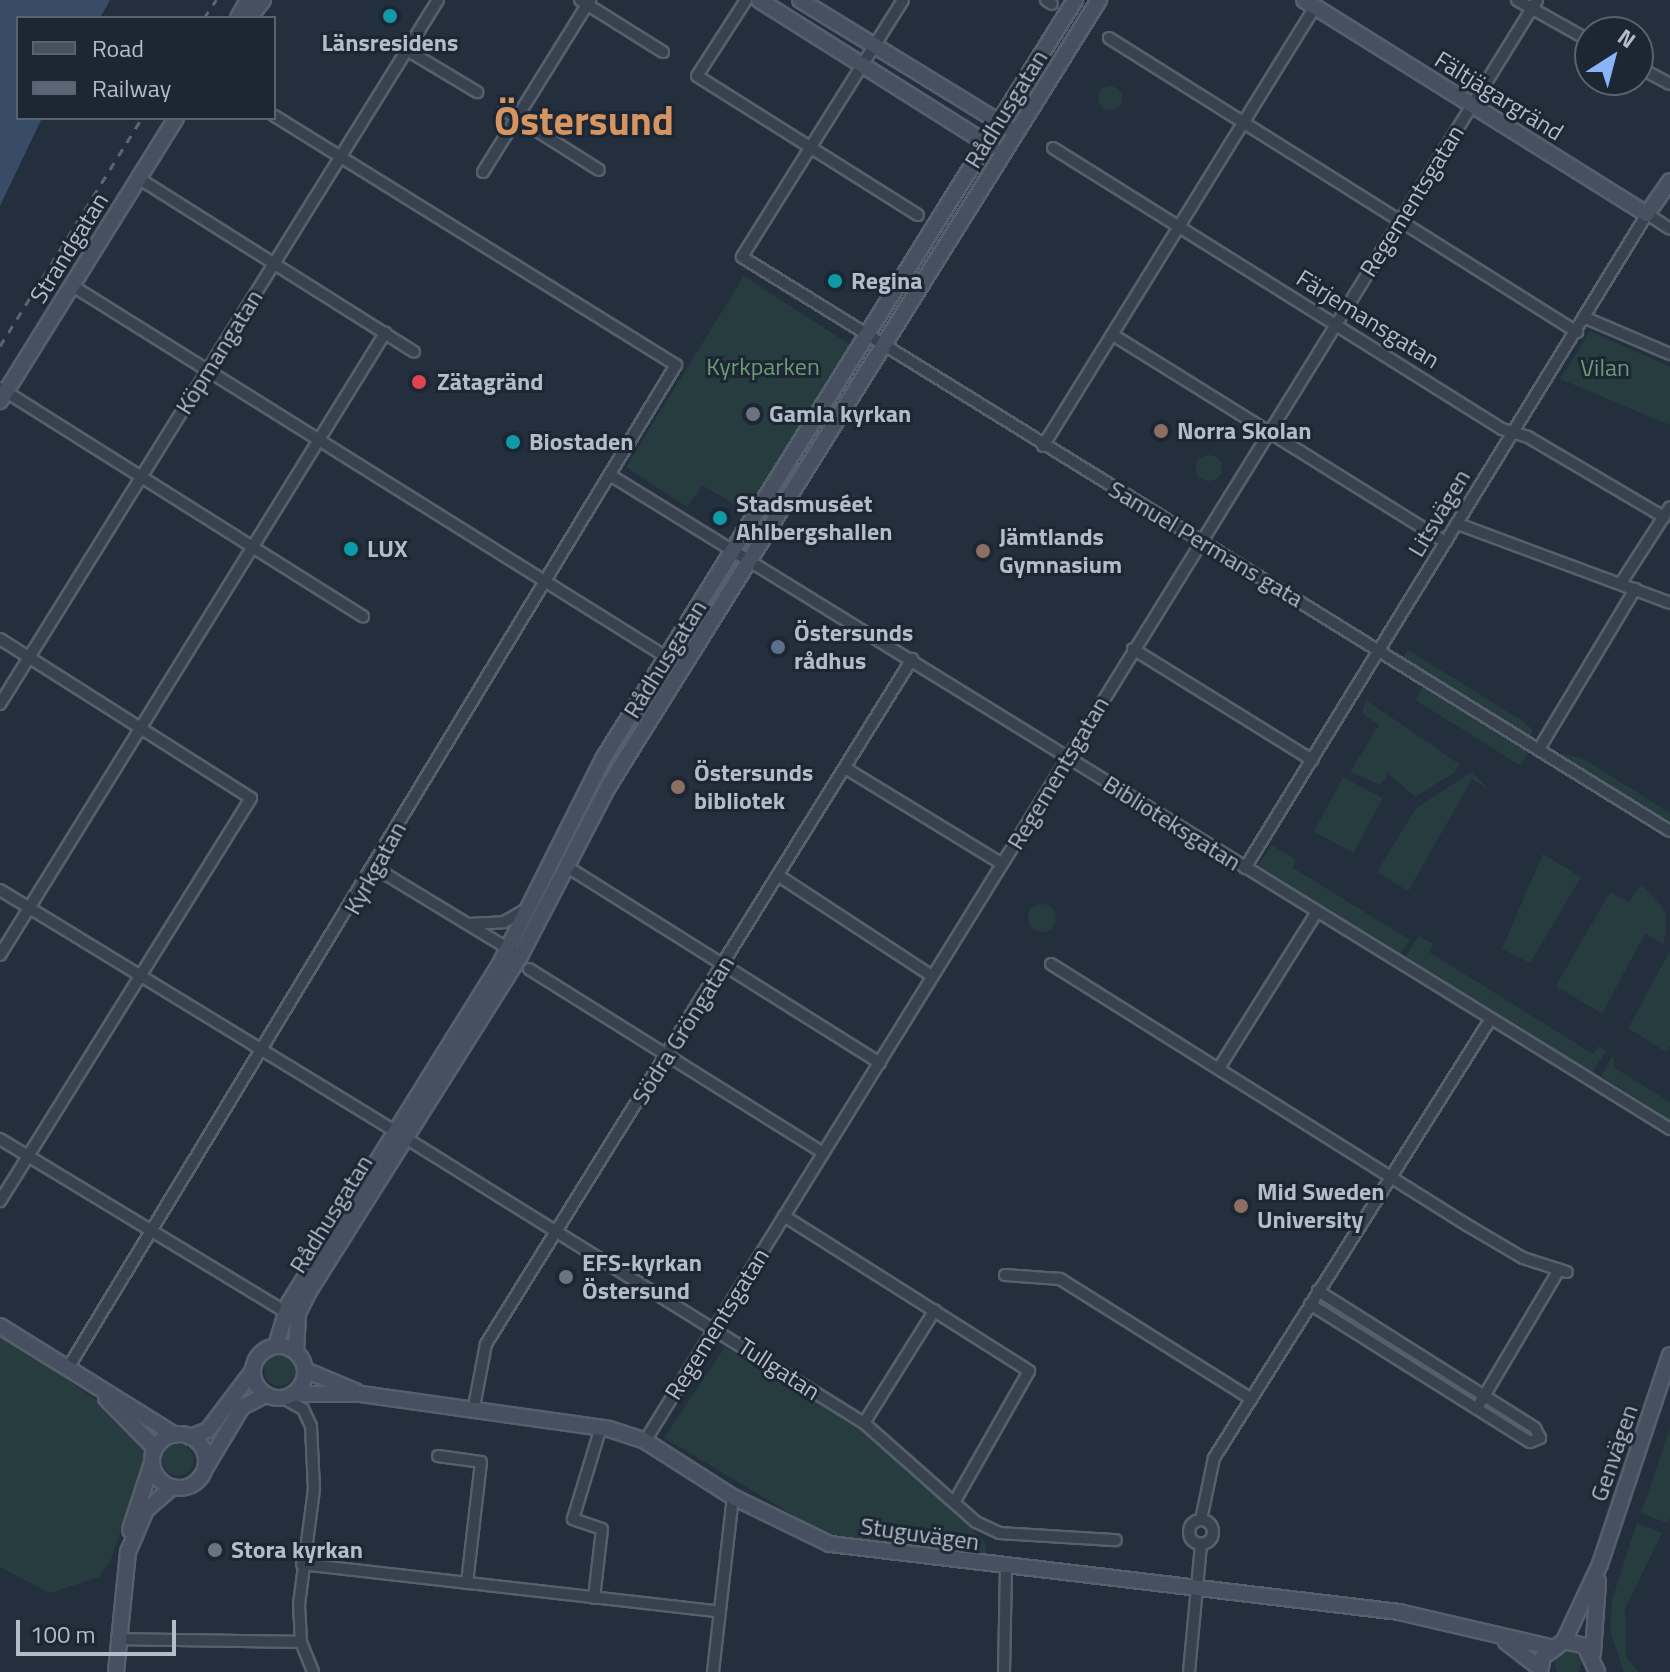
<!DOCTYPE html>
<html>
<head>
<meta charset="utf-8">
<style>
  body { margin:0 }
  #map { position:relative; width:1670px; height:1672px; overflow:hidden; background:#242f3e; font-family:"Titillium Web",sans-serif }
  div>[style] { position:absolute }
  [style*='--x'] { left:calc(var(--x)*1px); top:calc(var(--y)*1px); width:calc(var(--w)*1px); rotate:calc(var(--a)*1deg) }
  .green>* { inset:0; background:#263c3f; transform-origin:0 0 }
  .round { border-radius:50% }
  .water>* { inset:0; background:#394c67 }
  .roads { filter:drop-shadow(2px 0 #565f6c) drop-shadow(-2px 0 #565f6c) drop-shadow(0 2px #565f6c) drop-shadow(0 -2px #565f6c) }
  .street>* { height:10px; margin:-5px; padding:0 5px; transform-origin:5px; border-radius:5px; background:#38414e }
  .street>.ring { margin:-5px; padding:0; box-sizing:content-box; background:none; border:10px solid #38414e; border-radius:50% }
  .secondary>* { height:14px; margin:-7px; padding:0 7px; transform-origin:7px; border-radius:7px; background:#465061 }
  .secondary>.ring { margin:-7px; padding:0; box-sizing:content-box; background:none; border:14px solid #465061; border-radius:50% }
  .rail>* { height:3px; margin-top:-1.5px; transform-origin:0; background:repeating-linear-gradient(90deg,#5a6575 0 8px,transparent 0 16px) }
  .dots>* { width:22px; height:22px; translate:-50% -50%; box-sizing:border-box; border:4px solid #1d2633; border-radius:50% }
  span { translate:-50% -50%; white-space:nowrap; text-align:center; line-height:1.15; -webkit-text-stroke:6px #1d2633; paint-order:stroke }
  .poi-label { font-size:24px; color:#b4bcc9; font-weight:700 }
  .left { translate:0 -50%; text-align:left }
  .street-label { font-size:24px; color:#b4bcc9 }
  .park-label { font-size:24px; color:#6b9a76 }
  .town-label { font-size:40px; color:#d59563; font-weight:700 }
  .legend { position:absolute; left:16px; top:16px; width:260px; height:104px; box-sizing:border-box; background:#1d2633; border:2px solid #59626f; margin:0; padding:10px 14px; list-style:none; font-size:24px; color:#b4bcc9 }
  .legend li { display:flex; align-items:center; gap:16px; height:40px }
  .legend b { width:40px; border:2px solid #59626f }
  .north { position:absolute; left:1574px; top:16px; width:80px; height:80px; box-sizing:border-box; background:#1d2633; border:2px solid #59626f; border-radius:50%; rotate:36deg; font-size:22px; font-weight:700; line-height:32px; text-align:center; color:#b4bcc9 }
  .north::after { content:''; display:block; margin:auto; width:28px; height:36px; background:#8ab4f8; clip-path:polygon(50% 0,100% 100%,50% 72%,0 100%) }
  .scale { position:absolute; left:16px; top:1620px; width:160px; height:36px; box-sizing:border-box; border:4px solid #b4bcc9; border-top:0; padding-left:10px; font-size:24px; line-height:28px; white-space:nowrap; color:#b4bcc9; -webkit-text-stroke:6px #1d2633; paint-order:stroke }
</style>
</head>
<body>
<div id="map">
  <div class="green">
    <div class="round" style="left:1098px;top:86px;width:24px;height:24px"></div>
    <div style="clip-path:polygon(744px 276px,852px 346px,748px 513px,702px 485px,687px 507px,626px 467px)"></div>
    <div style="clip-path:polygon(1590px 331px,1670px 367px,1670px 425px,1560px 379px)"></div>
    <div class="round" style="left:1196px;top:455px;width:26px;height:26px"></div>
    <div style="clip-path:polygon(1408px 650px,1521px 720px,1533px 730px,1530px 737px,1403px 657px)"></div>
    <div style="left:1423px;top:687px;width:124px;height:15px;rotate:32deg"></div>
    <div style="clip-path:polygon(1366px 700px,1459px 764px,1456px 771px,1416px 797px,1388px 774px,1381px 785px,1350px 772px,1379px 725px,1362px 713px)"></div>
    <div style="clip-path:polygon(1561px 754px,1582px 758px,1670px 813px,1670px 826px)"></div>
    <div style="clip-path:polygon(1472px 772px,1488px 789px,1472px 779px,1408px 891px,1377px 872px,1416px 808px)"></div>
    <div style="left:1343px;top:777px;width:45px;height:62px;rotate:28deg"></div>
    <div style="clip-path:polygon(1272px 845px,1296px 860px,1293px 868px,1410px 940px,1399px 956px,1255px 869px)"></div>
    <div style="clip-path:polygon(1543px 854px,1581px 877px,1530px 963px,1502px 949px)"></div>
    <div style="clip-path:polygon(1641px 884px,1665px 910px,1666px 933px,1663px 944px,1645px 933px,1602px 1014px,1556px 986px,1610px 892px,1629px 902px)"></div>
    <div class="round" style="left:1028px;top:904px;width:28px;height:28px"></div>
    <div style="clip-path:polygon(1419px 936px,1433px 944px,1429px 952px,1593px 1054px,1599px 1046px,1606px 1051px,1589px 1078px,1403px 960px)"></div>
    <div style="clip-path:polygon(1670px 951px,1670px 1046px,1666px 1052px,1628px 1028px)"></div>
    <div style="clip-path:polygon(1613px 1055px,1615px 1068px,1670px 1102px,1670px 1120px,1601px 1076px)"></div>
    <div style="clip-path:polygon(0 1334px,120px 1416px,147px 1453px,110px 1562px,99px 1577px,50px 1593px,0 1567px)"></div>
    <div style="clip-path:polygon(725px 1347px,860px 1429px,923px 1481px,985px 1542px,986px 1555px,889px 1548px,820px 1531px,664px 1438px)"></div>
    <div class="round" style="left:264px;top:1354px;width:32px;height:32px"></div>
    <div style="clip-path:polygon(1670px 1428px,1670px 1516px,1667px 1523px,1641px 1513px)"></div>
    <div class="round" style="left:162px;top:1444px;width:32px;height:32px"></div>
    <div style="clip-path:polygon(1637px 1523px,1662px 1533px,1625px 1609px,1626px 1656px,1638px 1672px,1624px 1672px,1610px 1630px,1612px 1600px)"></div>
    <div class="round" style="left:1555px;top:1651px;width:26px;height:26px"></div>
  </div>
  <div class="water">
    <div style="clip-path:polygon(0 0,110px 0,100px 18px,18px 18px,18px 118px,42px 118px,0 206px)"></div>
  </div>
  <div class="roads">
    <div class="street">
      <div style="--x:580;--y:0;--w:98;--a:32.1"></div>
      <div style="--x:746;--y:0;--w:90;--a:122.8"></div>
      <div style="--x:697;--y:76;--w:261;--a:32.2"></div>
      <div style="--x:903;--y:0;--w:303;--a:122.1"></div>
      <div style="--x:742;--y:257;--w:1091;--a:31.74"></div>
      <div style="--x:1046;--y:0;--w:7;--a:34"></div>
      <div style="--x:1517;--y:0;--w:84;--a:29.3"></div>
      <div style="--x:1109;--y:38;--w:553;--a:32.14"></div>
      <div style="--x:407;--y:50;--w:82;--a:31"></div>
      <div style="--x:1638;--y:67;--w:36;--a:28"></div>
      <div style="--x:504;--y:110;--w:112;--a:32.3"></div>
      <div style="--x:1053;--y:148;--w:530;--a:32.04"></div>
      <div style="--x:1502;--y:429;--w:27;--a:17"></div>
      <div style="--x:1528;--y:437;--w:158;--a:30.5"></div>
      <div style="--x:483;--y:172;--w:203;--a:-58.1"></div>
      <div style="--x:138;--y:178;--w:326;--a:32.2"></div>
      <div style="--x:71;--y:285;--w:702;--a:32.01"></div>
      <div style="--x:1586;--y:318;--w:91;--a:23.2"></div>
      <div style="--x:1113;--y:335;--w:392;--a:31.9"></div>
      <div style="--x:0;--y:388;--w:429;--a:32.2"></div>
      <div style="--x:1043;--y:446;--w:516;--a:-58.22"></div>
      <div style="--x:610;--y:475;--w:1246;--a:31.67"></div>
      <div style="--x:1458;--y:524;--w:226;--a:20.4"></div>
      <div style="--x:1621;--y:583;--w:90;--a:-57.2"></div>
      <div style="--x:0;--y:639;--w:297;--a:32.4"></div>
      <div style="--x:251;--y:798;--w:475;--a:121.9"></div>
      <div style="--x:1133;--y:649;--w:211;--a:31.8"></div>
      <div style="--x:0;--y:704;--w:829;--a:-58.11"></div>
      <div style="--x:1539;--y:749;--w:187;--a:-59"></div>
      <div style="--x:845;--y:768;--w:184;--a:31.4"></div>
      <div style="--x:569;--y:868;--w:367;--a:32.1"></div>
      <div style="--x:1245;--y:868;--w:768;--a:-58.42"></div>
      <div style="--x:1647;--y:214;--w:27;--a:33"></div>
      <div style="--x:377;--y:869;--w:158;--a:31.3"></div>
      <div style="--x:779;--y:876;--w:183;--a:33.2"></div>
      <div style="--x:0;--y:890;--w:460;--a:31.4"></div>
      <div style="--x:469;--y:924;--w:35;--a:-3"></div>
      <div style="--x:504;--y:922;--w:28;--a:-30"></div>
      <div style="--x:0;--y:955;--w:732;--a:-58.24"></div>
      <div style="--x:1051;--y:964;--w:491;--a:32.1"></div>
      <div style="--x:1467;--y:1225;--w:65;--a:30.5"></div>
      <div style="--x:1523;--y:1258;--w:46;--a:17.7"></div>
      <div style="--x:529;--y:969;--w:347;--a:32"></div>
      <div style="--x:1219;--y:1068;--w:184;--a:-57.9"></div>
      <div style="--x:404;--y:1137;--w:542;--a:31.87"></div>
      <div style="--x:864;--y:1423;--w:149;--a:41.5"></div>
      <div style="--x:976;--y:1522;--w:26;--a:25"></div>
      <div style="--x:1000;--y:1533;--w:116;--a:3.5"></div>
      <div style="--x:0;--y:1139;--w:334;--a:31.2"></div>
      <div style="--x:784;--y:1216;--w:290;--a:32.3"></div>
      <div style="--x:1029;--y:1371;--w:147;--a:119.7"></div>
      <div style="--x:1005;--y:1275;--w:55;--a:4.2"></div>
      <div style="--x:1060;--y:1279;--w:226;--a:32.1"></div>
      <div style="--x:1310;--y:1304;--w:260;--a:32.1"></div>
      <div style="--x:1530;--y:1442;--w:11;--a:-22"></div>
      <div style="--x:1540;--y:1438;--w:11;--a:-117"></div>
      <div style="--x:1535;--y:1428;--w:257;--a:-147.7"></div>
      <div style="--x:68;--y:1368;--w:1173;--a:-58.78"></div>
      <div style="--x:676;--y:365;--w:473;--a:-148.2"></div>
      <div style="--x:283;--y:1398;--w:23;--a:29"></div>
      <div style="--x:303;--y:1409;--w:19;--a:65"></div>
      <div style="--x:311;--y:1426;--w:63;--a:87.3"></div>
      <div style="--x:314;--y:1489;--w:116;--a:97.4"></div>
      <div style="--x:299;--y:1604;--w:38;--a:87"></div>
      <div style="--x:301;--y:1642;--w:32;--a:68"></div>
      <div style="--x:474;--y:1407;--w:64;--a:-79.2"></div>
      <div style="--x:486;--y:1344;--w:807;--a:-58.12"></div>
      <div style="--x:1477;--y:1408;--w:161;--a:-59.3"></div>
      <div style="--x:864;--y:1423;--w:133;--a:-57.9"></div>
      <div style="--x:645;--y:1441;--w:1695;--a:-58.24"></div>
      <div style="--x:438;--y:1456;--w:43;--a:7.9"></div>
      <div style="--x:481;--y:1462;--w:122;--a:96.6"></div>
      <div style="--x:1201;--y:1520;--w:63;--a:-78.2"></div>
      <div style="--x:1214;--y:1458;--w:518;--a:-57.78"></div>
      <div class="ring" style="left:1189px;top:1520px;width:14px;height:14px"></div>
      <div style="--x:302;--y:1564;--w:418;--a:6.5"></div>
      <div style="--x:594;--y:1598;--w:69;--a:-83.4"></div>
      <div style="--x:602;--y:1529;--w:31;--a:-161"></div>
      <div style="--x:573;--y:1519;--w:96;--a:-73.1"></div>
      <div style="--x:117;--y:1639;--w:184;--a:0.9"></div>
      <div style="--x:713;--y:1672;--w:176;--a:-83.5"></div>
      <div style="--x:1004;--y:1672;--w:104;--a:-88.9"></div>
      <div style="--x:1189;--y:1672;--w:129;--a:-84.6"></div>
    </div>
    <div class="secondary">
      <div style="--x:759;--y:0;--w:275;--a:32.2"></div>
      <div style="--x:800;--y:0;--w:243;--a:31.5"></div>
      <div style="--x:1304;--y:0;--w:404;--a:32"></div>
      <div style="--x:1647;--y:214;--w:40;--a:-55.1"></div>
      <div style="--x:238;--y:18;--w:21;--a:-61"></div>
      <div style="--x:249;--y:18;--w:23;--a:-52"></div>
      <div style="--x:0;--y:401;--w:333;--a:-58.1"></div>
      <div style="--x:0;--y:1326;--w:206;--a:31.9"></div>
      <div class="ring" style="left:253px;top:1346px;width:38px;height:38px"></div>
      <div style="--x:276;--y:1346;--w:45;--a:-73.2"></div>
      <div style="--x:289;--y:1303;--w:397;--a:-58.1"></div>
      <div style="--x:499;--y:966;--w:232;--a:-63.3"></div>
      <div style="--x:603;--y:759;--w:894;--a:-58.12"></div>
      <div style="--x:296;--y:1352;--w:39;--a:-87"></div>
      <div style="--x:298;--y:1313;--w:28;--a:-63"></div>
      <div style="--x:311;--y:1288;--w:392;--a:-57.8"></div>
      <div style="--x:520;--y:956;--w:191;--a:-62.5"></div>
      <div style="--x:608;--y:787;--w:928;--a:-58.04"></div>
      <div style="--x:305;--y:1370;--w:56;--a:22.9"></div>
      <div style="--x:294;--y:1394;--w:67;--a:0"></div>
      <div style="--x:361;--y:1394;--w:250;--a:8"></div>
      <div style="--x:609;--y:1429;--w:38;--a:18"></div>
      <div style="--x:645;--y:1441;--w:104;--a:32.5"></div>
      <div style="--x:733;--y:1497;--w:108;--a:25.9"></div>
      <div style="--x:830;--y:1544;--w:573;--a:6.81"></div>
      <div style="--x:1399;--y:1612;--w:155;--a:13.1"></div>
      <div style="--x:106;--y:1398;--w:70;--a:45.6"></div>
      <div class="ring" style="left:152px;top:1434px;width:40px;height:40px"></div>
      <div style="--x:190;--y:1437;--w:19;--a:-21"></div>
      <div style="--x:208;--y:1430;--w:73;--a:-52.8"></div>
      <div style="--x:206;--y:1467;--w:70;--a:-59"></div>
      <div style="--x:242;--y:1407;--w:27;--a:-27"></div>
      <div style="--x:130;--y:1530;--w:71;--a:-71.8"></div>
      <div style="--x:1564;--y:1641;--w:85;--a:-64.9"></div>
      <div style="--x:1600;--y:1564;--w:220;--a:-71.5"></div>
      <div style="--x:1506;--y:1642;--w:43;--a:37.4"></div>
      <div style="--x:1593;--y:1653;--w:72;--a:-86"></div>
      <div style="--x:116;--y:1672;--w:121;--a:-84.3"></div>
      <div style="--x:128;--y:1552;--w:46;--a:-66.8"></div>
      <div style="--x:146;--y:1510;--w:35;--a:-41"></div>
      <div style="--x:1540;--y:1672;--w:15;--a:-79"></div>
      <div style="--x:1543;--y:1657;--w:26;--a:-37"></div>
      <div style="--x:1564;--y:1641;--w:22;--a:13"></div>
      <div style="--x:1585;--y:1646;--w:29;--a:65"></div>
    </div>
  </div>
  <div class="rail">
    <div style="--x:204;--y:18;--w:22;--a:-56"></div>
    <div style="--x:0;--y:346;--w:269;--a:-58.1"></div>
  </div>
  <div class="dots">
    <div style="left:390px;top:16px;background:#0f9aa8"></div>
    <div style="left:835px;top:281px;background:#0f9aa8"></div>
    <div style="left:419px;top:382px;background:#e0444e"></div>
    <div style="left:753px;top:414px;background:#6b7280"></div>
    <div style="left:1161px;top:431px;background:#8d6e63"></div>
    <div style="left:513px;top:442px;background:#0f9aa8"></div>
    <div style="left:720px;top:518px;background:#0f9aa8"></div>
    <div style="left:351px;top:549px;background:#0f9aa8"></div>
    <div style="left:983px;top:551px;background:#8d6e63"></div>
    <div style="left:778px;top:647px;background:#5c6f8a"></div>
    <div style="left:678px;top:787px;background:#8d6e63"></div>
    <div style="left:1241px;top:1206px;background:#8d6e63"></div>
    <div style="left:566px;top:1277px;background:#6b7280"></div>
    <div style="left:215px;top:1550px;background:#6b7280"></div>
  </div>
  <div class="poi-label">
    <span style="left:390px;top:43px">Länsresidens</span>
    <span class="left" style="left:851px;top:281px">Regina</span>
    <span class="left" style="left:437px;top:382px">Zätagränd</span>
    <span class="left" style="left:769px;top:414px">Gamla kyrkan</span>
    <span class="left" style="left:1177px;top:431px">Norra Skolan</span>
    <span class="left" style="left:529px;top:442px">Biostaden</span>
    <span class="left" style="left:736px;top:518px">Stadsmuséet<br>Ahlbergshallen</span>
    <span class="left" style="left:999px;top:551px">Jämtlands<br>Gymnasium</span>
    <span class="left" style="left:367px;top:549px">LUX</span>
    <span class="left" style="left:794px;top:647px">Östersunds<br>rådhus</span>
    <span class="left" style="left:694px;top:787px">Östersunds<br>bibliotek</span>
    <span class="left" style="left:1257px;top:1206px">Mid Sweden<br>University</span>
    <span class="left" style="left:582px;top:1277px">EFS-kyrkan<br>Östersund</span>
    <span class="left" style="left:231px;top:1550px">Stora kyrkan</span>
  </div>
  <div class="street-label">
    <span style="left:1499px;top:96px;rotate:32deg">Fältjägargränd</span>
    <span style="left:1006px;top:109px;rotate:-58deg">Rådhusgatan</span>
    <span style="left:1412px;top:201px;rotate:-58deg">Regementsgatan</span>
    <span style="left:69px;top:248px;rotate:-58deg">Strandgatan</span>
    <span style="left:1368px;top:319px;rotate:32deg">Färjemansgatan</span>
    <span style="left:219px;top:352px;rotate:-58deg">Köpmangatan</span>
    <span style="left:1439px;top:513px;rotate:-59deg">Litsvägen</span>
    <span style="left:1206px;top:544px;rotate:31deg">Samuel Permans gata</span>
    <span style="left:665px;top:659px;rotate:-58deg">Rådhusgatan</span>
    <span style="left:1058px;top:773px;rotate:-59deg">Regementsgatan</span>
    <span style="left:1172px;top:823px;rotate:32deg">Biblioteksgatan</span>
    <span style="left:375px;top:868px;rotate:-61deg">Kyrkgatan</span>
    <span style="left:683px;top:1030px;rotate:-58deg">Södra Gröngatan</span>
    <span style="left:331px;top:1214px;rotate:-58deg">Rådhusgatan</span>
    <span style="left:717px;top:1324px;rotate:-58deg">Regementsgatan</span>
    <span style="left:779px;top:1369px;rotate:33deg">Tullgatan</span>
    <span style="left:1614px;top:1453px;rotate:-71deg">Genvägen</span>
    <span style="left:920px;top:1534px;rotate:8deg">Stuguvägen</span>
  </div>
  <div class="park-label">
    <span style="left:763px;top:367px">Kyrkparken</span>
    <span style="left:1605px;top:368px">Vilan</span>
  </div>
  <div class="town-label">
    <span style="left:584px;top:121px">Östersund</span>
  </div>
  <ul class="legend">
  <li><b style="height:10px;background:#465061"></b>Road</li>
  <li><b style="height:10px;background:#5a6575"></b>Railway</li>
  </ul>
  <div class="north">N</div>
  <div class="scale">100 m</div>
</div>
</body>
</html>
